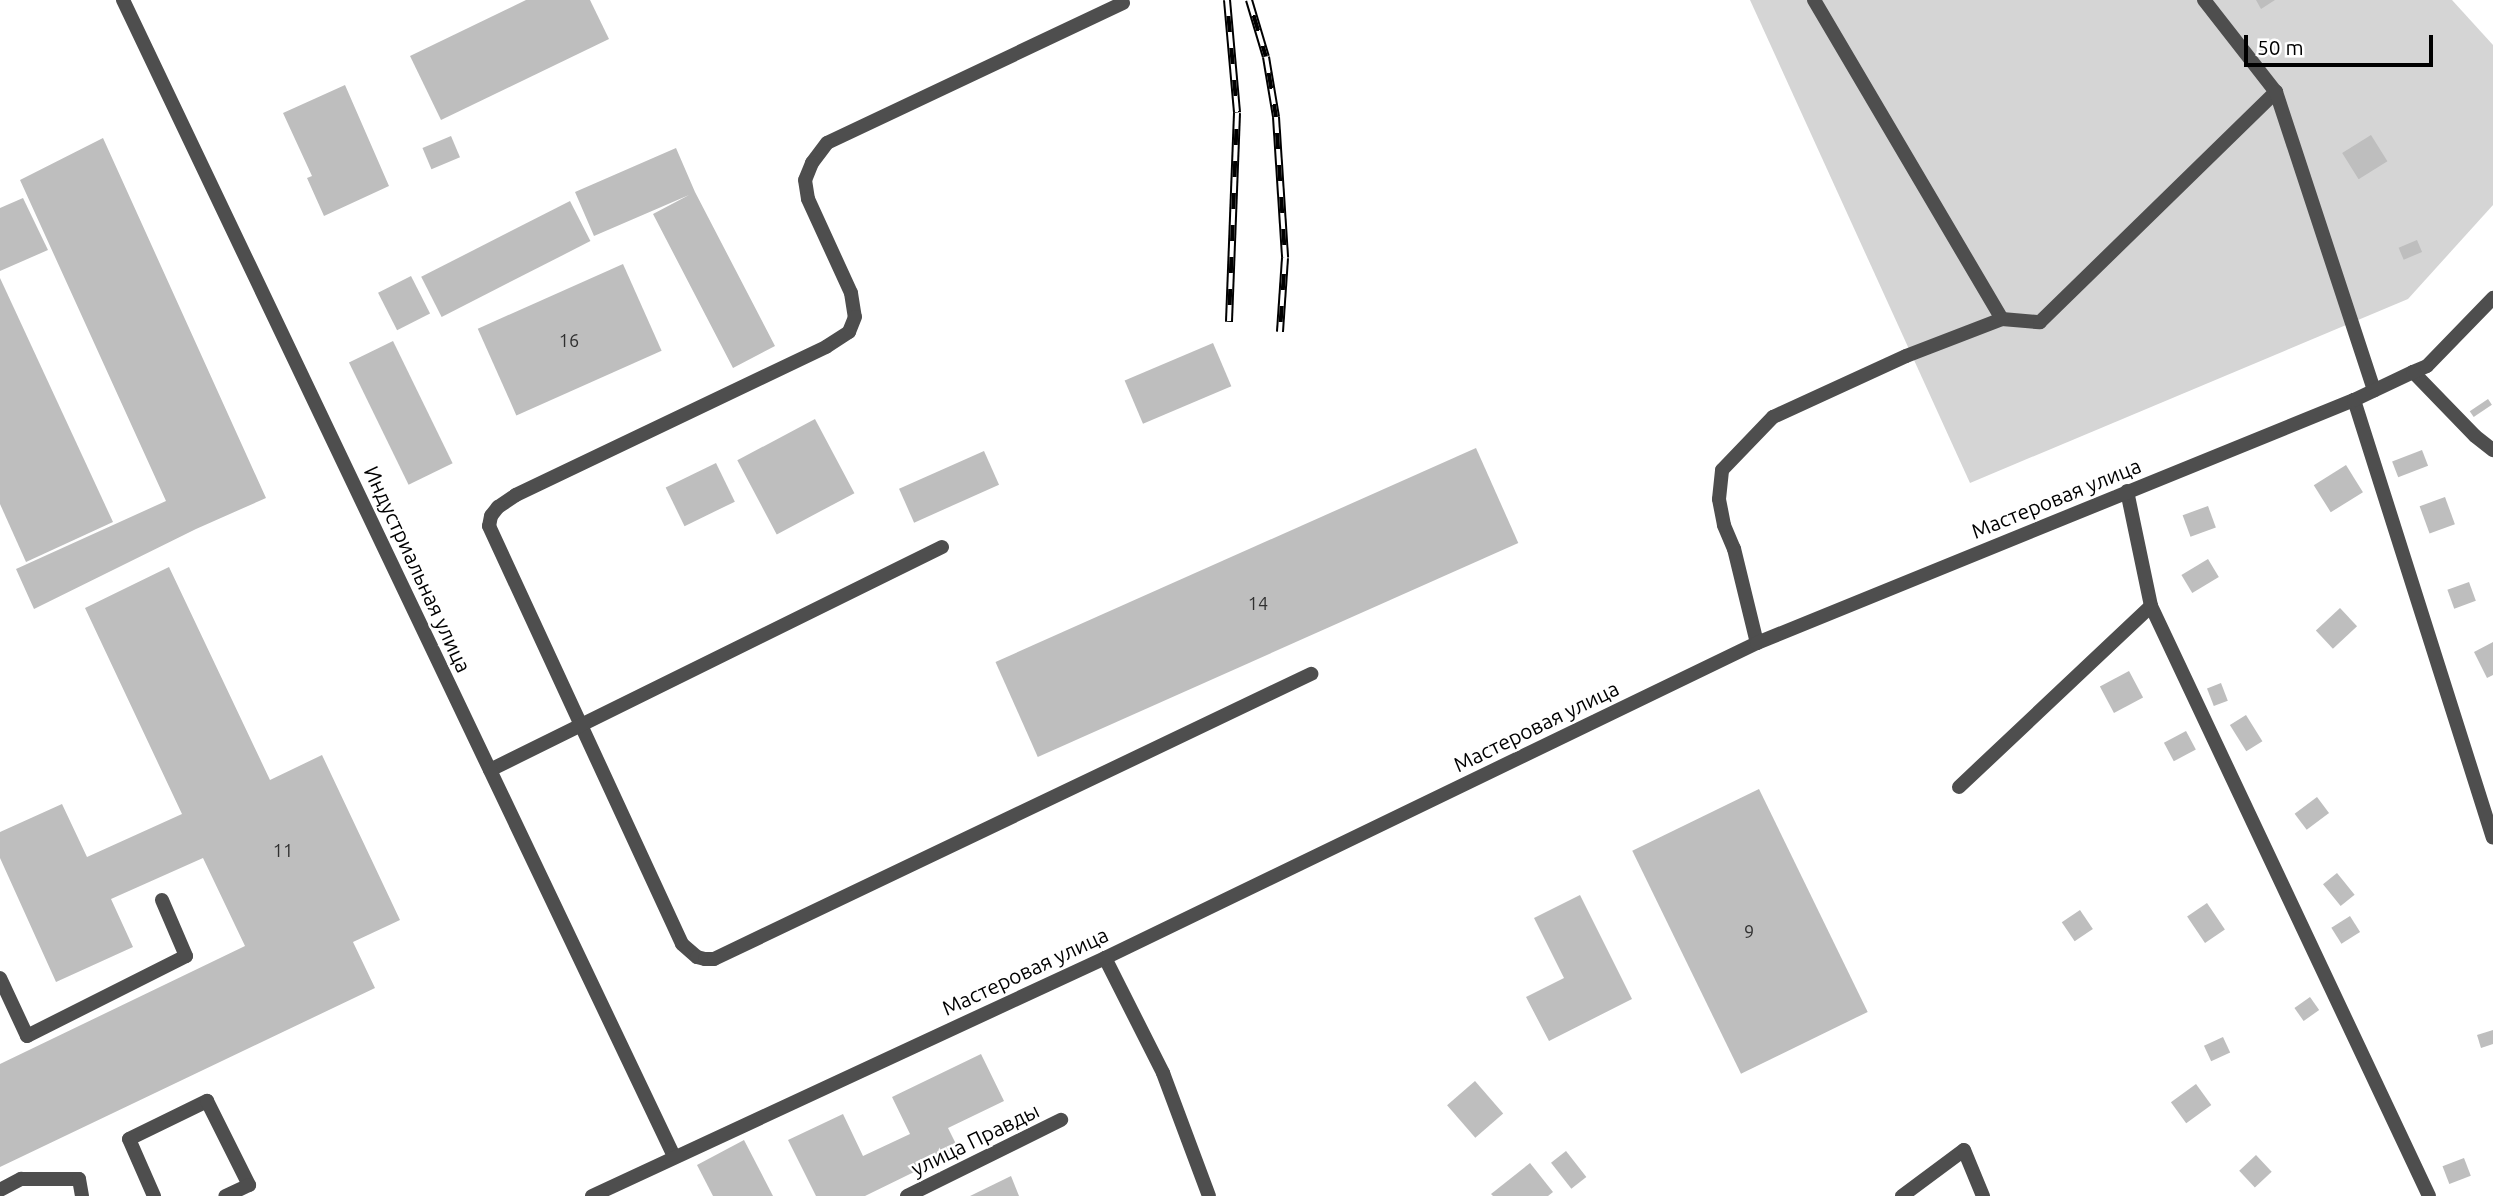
<!DOCTYPE html>
<html>
<head>
<meta charset="utf-8">
<style>
  body { margin:0 }
  #map { position:relative; width:2493px; height:1196px; overflow:hidden; background:#fff; font-family:Ubuntu,sans-serif }
  div>[style] { position:absolute }
  [style*='--x'] { left:calc(var(--x)*1px); top:calc(var(--y)*1px); width:calc(var(--w)*1px); rotate:calc(var(--a)*1deg) }
  .green>* { inset:0; background:#d5d5d5 }
  .building>* { inset:0; background:#bebebe; transform-origin:0 0 }
  .lane>* { height:14px; margin:-7px; padding:0 7px; transform-origin:7px; border-radius:7px; background:#4e4e4e }
  .street>* { height:14px; margin:-7px; padding:0 7px; transform-origin:7px; border-radius:7px; background:#4e4e4e }
  .rail>* { height:8px; margin-top:-4px; transform-origin:0; background:repeating-linear-gradient(90deg,#fff 0 16px,#000 0 32px); box-sizing:border-box; border-block:2px solid #000 }
  span { translate:-50% -50%; white-space:nowrap; text-align:center; line-height:1.15; -webkit-text-stroke:5px #fff; paint-order:stroke }
  .number-label { font-size:18px; color:#303030 }
  .number-label span { -webkit-text-stroke-width:0 }
  .street-label { font-size:21px; color:#000 }
  .scale { position:absolute; left:2244px; top:35px; width:189px; height:32px; box-sizing:border-box; border:4px solid #000; border-top:0; padding-left:9px; font-size:21px; line-height:24px; white-space:nowrap; color:#000; -webkit-text-stroke:5px #fff; paint-order:stroke }
</style>
</head>
<body>
<div id="map">
  <div class="green">
    <div style="clip-path:polygon(1750px 0,2452px 0,2493px 45px,2493px 205px,2408px 299px,1970px 483px)"></div>
  </div>
  <div class="building">
    <div style="clip-path:polygon(526px 0,590px 0,609px 39px,441px 120px,410px 56px)"></div>
    <div style="clip-path:polygon(2256px 0,2275px 0,2261px 9px)"></div>
    <div style="clip-path:polygon(345px 85px,389px 186px,324px 216px,307px 178px,312px 176px,283px 113px)"></div>
    <div style="left:2371px;top:135px;width:31px;height:34px;rotate:58deg"></div>
    <div style="left:451px;top:136px;width:23px;height:31px;rotate:67deg"></div>
    <div style="clip-path:polygon(103px 138px,266px 498px,196px 529px,34px 609px,16px 569px,166px 501px,20px 180px)"></div>
    <div style="clip-path:polygon(676px 148px,695px 192px,775px 346px,733px 368px,653px 214px,689px 195px,594px 236px,575px 192px)"></div>
    <div style="clip-path:polygon(23px 198px,48px 250px,0 271px,0 208px)"></div>
    <div style="left:570px;top:201px;width:45px;height:167px;rotate:63deg"></div>
    <div style="left:2417px;top:240px;width:13px;height:20px;rotate:67deg"></div>
    <div style="left:623px;top:264px;width:95px;height:159px;rotate:66deg"></div>
    <div style="left:411px;top:276px;width:42px;height:37px;rotate:63deg"></div>
    <div style="clip-path:polygon(0 278px,113px 522px,26px 562px,0 504px)"></div>
    <div style="left:393px;top:341px;width:136px;height:49px;rotate:64deg"></div>
    <div style="left:1213px;top:343px;width:47px;height:96px;rotate:67deg"></div>
    <div style="left:2488px;top:399px;width:7px;height:22px;rotate:56deg"></div>
    <div style="left:815px;top:419px;width:84px;height:88px;rotate:62deg"></div>
    <div style="left:1476px;top:448px;width:104px;height:526px;rotate:66deg"></div>
    <div style="left:2422px;top:450px;width:17px;height:32px;rotate:69deg"></div>
    <div style="left:984px;top:451px;width:37px;height:93px;rotate:66deg"></div>
    <div style="left:716px;top:463px;width:43px;height:56px;rotate:64deg"></div>
    <div style="left:2346px;top:465px;width:32px;height:38px;rotate:58deg"></div>
    <div style="left:2445px;top:497px;width:29px;height:27px;rotate:70deg"></div>
    <div style="left:2208px;top:506px;width:23px;height:27px;rotate:70deg"></div>
    <div style="left:2208px;top:559px;width:21px;height:31px;rotate:59deg"></div>
    <div style="clip-path:polygon(169px 567px,270px 780px,322px 755px,400px 920px,353px 942px,375px 988px,0 1167px,0 1064px,245px 946px,203px 858px,111px 899px,133px 947px,56px 982px,0 858px,0 832px,62px 804px,87px 857px,182px 814px,85px 608px)"></div>
    <div style="left:2469px;top:582px;width:20px;height:23px;rotate:70deg"></div>
    <div style="left:2340px;top:608px;width:25px;height:33px;rotate:47deg"></div>
    <div style="clip-path:polygon(2493px 642px,2493px 675px,2487px 678px,2474px 652px)"></div>
    <div style="left:2129px;top:671px;width:30px;height:33px;rotate:62deg"></div>
    <div style="left:2221px;top:683px;width:19px;height:15px;rotate:69deg"></div>
    <div style="left:2246px;top:715px;width:31px;height:19px;rotate:58deg"></div>
    <div style="left:2186px;top:731px;width:21px;height:25px;rotate:62deg"></div>
    <div style="left:1759px;top:789px;width:248px;height:141px;rotate:64deg"></div>
    <div style="left:2317px;top:797px;width:20px;height:28px;rotate:53deg"></div>
    <div style="left:2337px;top:873px;width:28px;height:18px;rotate:51deg"></div>
    <div style="clip-path:polygon(1580px 895px,1632px 999px,1549px 1041px,1526px 997px,1564px 978px,1534px 918px)"></div>
    <div style="left:2207px;top:903px;width:32px;height:24px;rotate:56deg"></div>
    <div style="left:2080px;top:910px;width:23px;height:22px;rotate:56deg"></div>
    <div style="left:2350px;top:916px;width:19px;height:22px;rotate:58deg"></div>
    <div style="left:2310px;top:997px;width:16px;height:19px;rotate:55deg"></div>
    <div style="clip-path:polygon(2493px 1030px,2493px 1044px,2481px 1048px,2477px 1035px)"></div>
    <div style="left:2223px;top:1037px;width:17px;height:21px;rotate:65deg"></div>
    <div style="clip-path:polygon(981px 1054px,1004px 1101px,948px 1128px,959px 1150px,865px 1196px,816px 1196px,788px 1140px,843px 1114px,863px 1156px,910px 1134px,892px 1097px)"></div>
    <div style="left:1475px;top:1081px;width:43px;height:37px;rotate:49deg"></div>
    <div style="left:2196px;top:1084px;width:26px;height:31px;rotate:54deg"></div>
    <div style="clip-path:polygon(744px 1140px,773px 1196px,713px 1196px,697px 1165px)"></div>
    <div style="left:1566px;top:1151px;width:33px;height:19px;rotate:52deg"></div>
    <div style="left:2256px;top:1155px;width:23px;height:23px;rotate:47deg"></div>
    <div style="left:2464px;top:1158px;width:19px;height:23px;rotate:69deg"></div>
    <div style="clip-path:polygon(1530px 1163px,1553px 1192px,1548px 1196px,1493px 1196px,1491px 1194px)"></div>
    <div style="clip-path:polygon(1011px 1176px,1019px 1196px,970px 1196px)"></div>
  </div>
  <div class="lane">
    <div style="--x:1123;--y:3;--w:327;--a:154.7"></div>
    <div style="--x:827;--y:143;--w:25;--a:127"></div>
    <div style="--x:812;--y:163;--w:18;--a:112"></div>
    <div style="--x:805;--y:180;--w:19;--a:81"></div>
    <div style="--x:808;--y:199;--w:103;--a:65.4"></div>
    <div style="--x:851;--y:293;--w:24;--a:81"></div>
    <div style="--x:855;--y:317;--w:16;--a:112"></div>
    <div style="--x:849;--y:332;--w:27;--a:147"></div>
    <div style="--x:826;--y:347;--w:344;--a:154.5"></div>
    <div style="--x:516;--y:495;--w:22;--a:146"></div>
    <div style="--x:498;--y:507;--w:11;--a:128"></div>
    <div style="--x:491;--y:516;--w:10;--a:101"></div>
    <div style="--x:489;--y:526;--w:460;--a:65.2"></div>
    <div style="--x:682;--y:944;--w:20;--a:41"></div>
    <div style="--x:697;--y:957;--w:8;--a:14"></div>
    <div style="--x:705;--y:959;--w:9;--a:0"></div>
    <div style="--x:714;--y:959;--w:662;--a:-25.52"></div>
    <div style="--x:490;--y:770;--w:504;--a:-26.26"></div>
    <div style="--x:0;--y:978;--w:64;--a:65"></div>
    <div style="--x:27;--y:1036;--w:178;--a:-26.7"></div>
    <div style="--x:186;--y:956;--w:61;--a:-113.2"></div>
    <div style="--x:0;--y:1190;--w:24;--a:-28"></div>
    <div style="--x:21;--y:1179;--w:58;--a:0"></div>
    <div style="--x:79;--y:1179;--w:17;--a:80"></div>
    <div style="--x:154;--y:1196;--w:62;--a:-113.7"></div>
    <div style="--x:129;--y:1139;--w:87;--a:-26"></div>
    <div style="--x:207;--y:1101;--w:94;--a:63.4"></div>
    <div style="--x:249;--y:1185;--w:26;--a:155"></div>
    <div style="--x:907;--y:1196;--w:172;--a:-26.3"></div>
  </div>
  <div class="street">
    <div style="--x:123;--y:0;--w:1281;--a:64.52"></div>
    <div style="--x:1814;--y:0;--w:370;--a:59.5"></div>
    <div style="--x:2002;--y:319;--w:38;--a:5"></div>
    <div style="--x:2040;--y:322;--w:330;--a:-44.3"></div>
    <div style="--x:2204;--y:0;--w:117;--a:52"></div>
    <div style="--x:2276;--y:92;--w:314;--a:71.8"></div>
    <div style="--x:2413;--y:372;--w:89;--a:45.9"></div>
    <div style="--x:2475;--y:436;--w:23;--a:38"></div>
    <div style="--x:2354;--y:400;--w:459;--a:72.4"></div>
    <div style="--x:2127;--y:491;--w:117;--a:78.2"></div>
    <div style="--x:1757;--y:643;--w:97;--a:-103.7"></div>
    <div style="--x:1734;--y:549;--w:26;--a:-113"></div>
    <div style="--x:1724;--y:525;--w:26;--a:-101"></div>
    <div style="--x:1719;--y:499;--w:29;--a:-84"></div>
    <div style="--x:1722;--y:470;--w:74;--a:-46.1"></div>
    <div style="--x:1773;--y:417;--w:146;--a:-24.6"></div>
    <div style="--x:1906;--y:356;--w:103;--a:-21.1"></div>
    <div style="--x:1959;--y:787;--w:264;--a:-43.3"></div>
    <div style="--x:2151;--y:606;--w:652;--a:64.77"></div>
    <div style="--x:1105;--y:958;--w:129;--a:63.2"></div>
    <div style="--x:1163;--y:1073;--w:131;--a:69.5"></div>
    <div style="--x:592;--y:1196;--w:566;--a:-24.89"></div>
    <div style="--x:1105;--y:958;--w:724;--a:-25.79"></div>
    <div style="--x:1757;--y:643;--w:645;--a:-22.15"></div>
    <div style="--x:2354;--y:400;--w:65;--a:-25.4"></div>
    <div style="--x:2413;--y:372;--w:15;--a:-23"></div>
    <div style="--x:2427;--y:366;--w:95;--a:-45.9"></div>
    <div style="--x:1902;--y:1196;--w:77;--a:-36.6"></div>
    <div style="--x:1964;--y:1150;--w:50;--a:67.6"></div>
  </div>
  <div class="rail">
    <div style="--x:1227;--y:0;--w:113;--a:84.9"></div>
    <div style="--x:1237;--y:113;--w:209;--a:92.2"></div>
    <div style="--x:1249;--y:0;--w:59;--a:73.4"></div>
    <div style="--x:1266;--y:57;--w:61;--a:80.5"></div>
    <div style="--x:1276;--y:117;--w:141;--a:86.3"></div>
    <div style="--x:1285;--y:258;--w:74;--a:93.9"></div>
  </div>
  <div class="number-label">
    <span style="left:569px;top:340px">16</span>
    <span style="left:1258px;top:603px">14</span>
    <span style="left:283px;top:850px">11</span>
    <span style="left:1749px;top:931px">9</span>
  </div>
  <div class="street-label">
    <span style="left:2056px;top:498px;rotate:-22deg">Мастеровая улица</span>
    <span style="left:418px;top:569px;rotate:65deg">Индустриальная улица</span>
    <span style="left:1536px;top:726px;rotate:-26deg">Мастеровая улица</span>
    <span style="left:1025px;top:971px;rotate:-25deg">Мастеровая улица</span>
    <span style="left:975px;top:1139px;rotate:-26deg">улица Правды</span>
  </div>
  <div class="scale">50 m</div>
</div>
</body>
</html>
